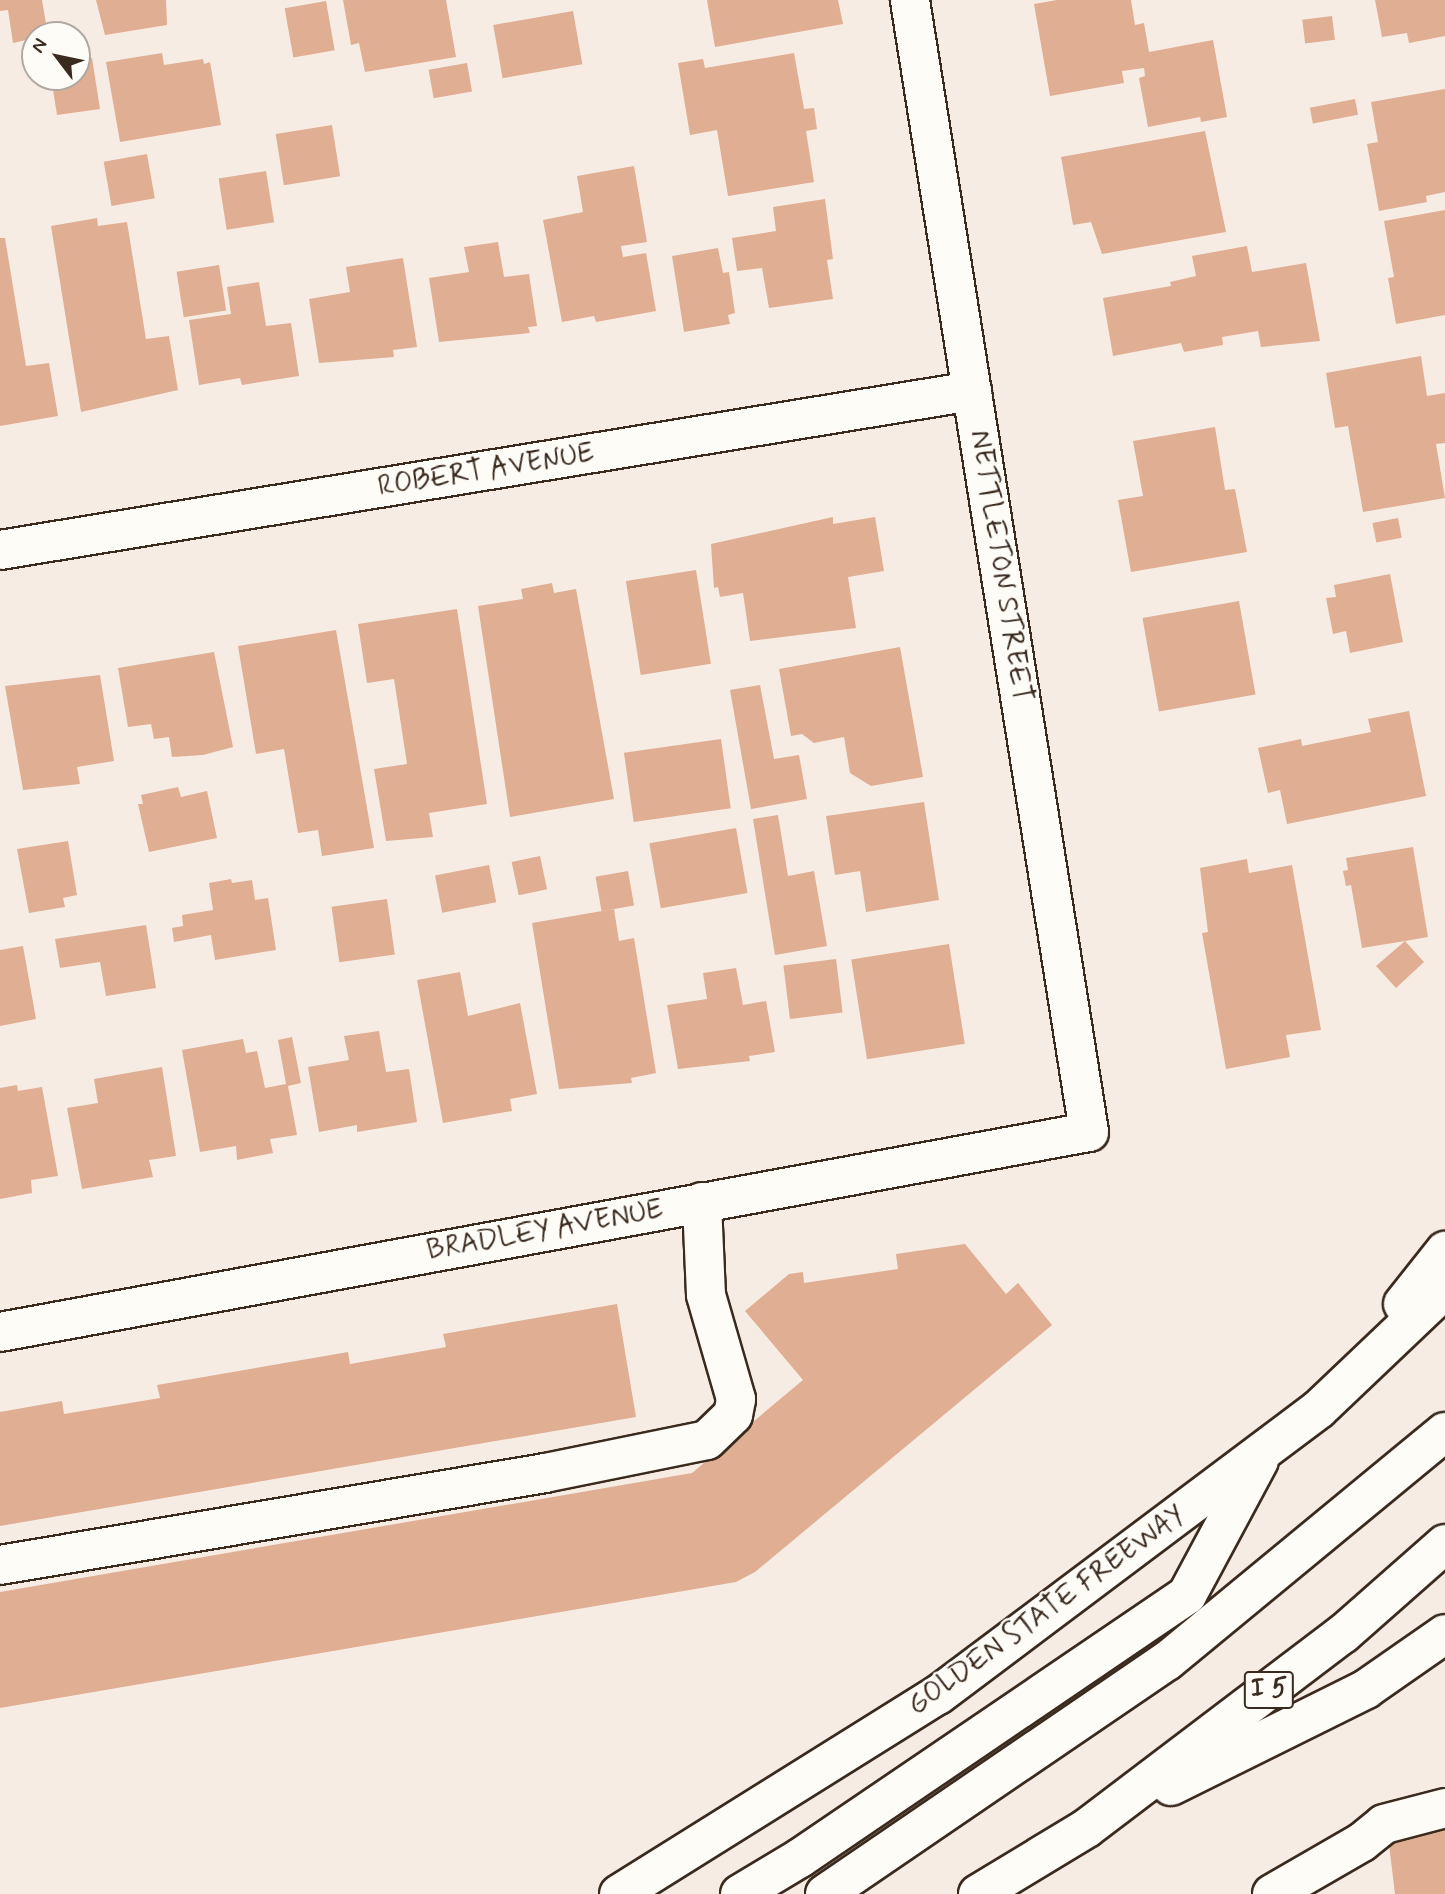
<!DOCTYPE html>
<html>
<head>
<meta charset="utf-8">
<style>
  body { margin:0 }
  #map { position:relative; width:1445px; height:1894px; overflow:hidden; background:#f7ece3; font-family:Mynerve,sans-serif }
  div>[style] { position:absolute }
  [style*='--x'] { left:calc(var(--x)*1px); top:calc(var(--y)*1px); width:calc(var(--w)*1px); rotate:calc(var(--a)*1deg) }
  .building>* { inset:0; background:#e0ae92; transform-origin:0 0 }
  .roads { filter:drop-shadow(2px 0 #3b2a1e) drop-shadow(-2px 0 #3b2a1e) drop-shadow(0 2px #3b2a1e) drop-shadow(0 -2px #3b2a1e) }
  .minor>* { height:38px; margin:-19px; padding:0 19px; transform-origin:19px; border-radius:19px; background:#fdfcf7 }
  .highway>* { height:38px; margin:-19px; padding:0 19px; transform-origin:19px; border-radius:19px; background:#fdfcf7 }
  span { translate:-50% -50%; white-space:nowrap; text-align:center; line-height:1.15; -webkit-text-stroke:5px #fdfcf7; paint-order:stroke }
  .shield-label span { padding:2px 5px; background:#fdfcf7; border:2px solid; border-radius:5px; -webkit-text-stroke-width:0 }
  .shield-label { font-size:26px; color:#3b2a1e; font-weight:700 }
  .street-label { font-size:28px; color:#3b2a1e }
  .north { position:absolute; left:21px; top:21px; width:70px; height:70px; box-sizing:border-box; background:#fdfcf7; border:2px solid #afa8a0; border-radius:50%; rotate:302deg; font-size:19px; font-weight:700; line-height:28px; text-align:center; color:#3b2a1e }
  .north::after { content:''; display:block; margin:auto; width:24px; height:32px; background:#3b2a1e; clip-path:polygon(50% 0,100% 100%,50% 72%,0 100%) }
</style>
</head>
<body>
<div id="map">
  <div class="building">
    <div style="clip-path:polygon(0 0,42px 0,48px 35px,13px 43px,8px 10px,0 11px)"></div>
    <div style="clip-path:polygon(96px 0,166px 0,167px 25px,105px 35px)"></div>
    <div style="clip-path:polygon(343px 0,446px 0,456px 57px,365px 72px,359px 43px,351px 45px)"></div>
    <div style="clip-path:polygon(707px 0,838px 0,843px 24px,715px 47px)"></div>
    <div style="clip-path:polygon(1057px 0,1131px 0,1135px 25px,1144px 23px,1149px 52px,1213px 40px,1227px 117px,1201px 122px,1200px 117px,1148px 127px,1139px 78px,1145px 76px,1144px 68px,1122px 71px,1124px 83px,1050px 96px,1034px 4px)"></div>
    <div style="clip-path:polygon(1375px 0,1445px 0,1445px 36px,1409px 43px,1407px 33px,1382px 37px)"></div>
    <div style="left:326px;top:1px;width:50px;height:42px;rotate:80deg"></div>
    <div style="left:573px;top:11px;width:54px;height:81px;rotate:80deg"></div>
    <div style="left:1332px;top:16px;width:24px;height:30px;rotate:83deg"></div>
    <div style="clip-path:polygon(162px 53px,164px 65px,203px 59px,204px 64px,210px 62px,221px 125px,120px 142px,106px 62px)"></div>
    <div style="clip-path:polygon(794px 53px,804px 109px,814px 108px,817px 129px,806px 131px,814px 182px,728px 196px,717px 130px,690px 135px,678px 63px,703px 59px,705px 68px)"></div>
    <div style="clip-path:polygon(92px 58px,100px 109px,57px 115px,51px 77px,77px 77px,77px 60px)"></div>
    <div style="left:467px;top:63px;width:29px;height:39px;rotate:80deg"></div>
    <div style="clip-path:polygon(1445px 89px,1445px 192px,1426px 196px,1427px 202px,1379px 211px,1367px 144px,1378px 142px,1371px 102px)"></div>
    <div style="left:1355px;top:99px;width:16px;height:46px;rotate:79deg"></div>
    <div style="left:332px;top:125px;width:52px;height:57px;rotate:81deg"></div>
    <div style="clip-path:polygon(1205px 131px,1226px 232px,1102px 254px,1091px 222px,1073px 225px,1061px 157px)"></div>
    <div style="left:147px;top:154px;width:45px;height:44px;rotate:80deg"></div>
    <div style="clip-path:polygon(634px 166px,647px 242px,621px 246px,623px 257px,646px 253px,656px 311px,596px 322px,594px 316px,562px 322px,543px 220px,583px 212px,577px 176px)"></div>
    <div style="left:266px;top:171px;width:52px;height:48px;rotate:81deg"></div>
    <div style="clip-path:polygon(825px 199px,833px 259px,827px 260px,833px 299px,769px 308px,762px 268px,737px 271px,732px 238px,776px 231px,773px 207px)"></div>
    <div style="clip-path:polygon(1445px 210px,1445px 315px,1396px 324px,1388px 278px,1394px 277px,1384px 221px)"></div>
    <div style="clip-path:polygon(97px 218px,98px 226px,127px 222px,146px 339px,169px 336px,178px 390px,81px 412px,51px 226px)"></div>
    <div style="clip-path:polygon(0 238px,5px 238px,26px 366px,49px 363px,58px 416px,0 426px)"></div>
    <div style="clip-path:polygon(498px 242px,504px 277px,529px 274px,537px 326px,528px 327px,530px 333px,439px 342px,429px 278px,469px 272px,464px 247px)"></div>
    <div style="clip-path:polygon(1247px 246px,1252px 272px,1306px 263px,1320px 341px,1261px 347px,1258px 331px,1222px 337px,1223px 345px,1184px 352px,1181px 343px,1113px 356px,1103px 298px,1171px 286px,1170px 282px,1196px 276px,1192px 256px)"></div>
    <div style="clip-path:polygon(718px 248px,723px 273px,729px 272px,735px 313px,728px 315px,730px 324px,684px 332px,672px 256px)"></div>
    <div style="clip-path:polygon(403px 258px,417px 347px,393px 350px,394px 357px,319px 363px,309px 299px,350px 292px,346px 267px)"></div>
    <div style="left:219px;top:265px;width:46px;height:43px;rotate:81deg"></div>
    <div style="clip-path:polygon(259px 282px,266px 326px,291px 323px,299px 376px,242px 385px,240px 378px,199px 385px,189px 320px,231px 314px,227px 287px)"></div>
    <div style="clip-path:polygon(1421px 356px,1427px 396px,1445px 393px,1445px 443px,1436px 444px,1445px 498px,1363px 512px,1348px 426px,1335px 428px,1326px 373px)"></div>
    <div style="clip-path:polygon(1215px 427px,1225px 490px,1235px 489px,1247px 552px,1131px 572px,1118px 500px,1143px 496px,1133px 441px)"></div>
    <div style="clip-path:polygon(833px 517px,833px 524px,875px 517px,884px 571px,848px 577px,856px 628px,750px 641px,743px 593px,720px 597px,718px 587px,714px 588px,711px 544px)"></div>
    <div style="left:1398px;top:518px;width:20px;height:26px;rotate:79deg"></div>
    <div style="left:696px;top:570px;width:95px;height:71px;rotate:81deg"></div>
    <div style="clip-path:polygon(1390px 574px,1403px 642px,1350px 653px,1346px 631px,1333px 634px,1326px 598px,1336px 597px,1334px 585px)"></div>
    <div style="clip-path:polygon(552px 583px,554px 593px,576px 589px,614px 799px,510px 817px,478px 606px,523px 599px,521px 589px)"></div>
    <div style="left:1239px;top:601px;width:95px;height:98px;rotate:80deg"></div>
    <div style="clip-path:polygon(457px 609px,487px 804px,429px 813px,433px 837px,386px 841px,374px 769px,407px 764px,394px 679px,367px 683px,358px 624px)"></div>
    <div style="clip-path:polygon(336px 630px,374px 848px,322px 856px,318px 830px,298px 833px,284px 749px,256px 754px,238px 646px)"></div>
    <div style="clip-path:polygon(900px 647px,923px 777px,871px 786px,850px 773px,844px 737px,814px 743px,802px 734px,791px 736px,779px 669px)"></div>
    <div style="clip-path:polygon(214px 652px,233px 747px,203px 755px,172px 757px,169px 737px,154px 739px,151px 724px,128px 727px,118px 668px)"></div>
    <div style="clip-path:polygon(100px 675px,114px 761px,77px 767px,80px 784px,23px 790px,5px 686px)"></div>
    <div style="clip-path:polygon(760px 685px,774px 759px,799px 755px,807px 799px,751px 809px,730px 690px)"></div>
    <div style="clip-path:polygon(1409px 711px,1426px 796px,1287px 824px,1280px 790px,1268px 793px,1258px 748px,1301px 739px,1302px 746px,1371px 732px,1368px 719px)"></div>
    <div style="left:721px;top:739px;width:70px;height:98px;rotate:82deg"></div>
    <div style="clip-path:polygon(178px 787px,181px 797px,207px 791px,217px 838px,149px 852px,138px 804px,143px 804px,141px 795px)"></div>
    <div style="clip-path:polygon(924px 802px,939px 900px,866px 912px,860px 871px,835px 875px,826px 816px)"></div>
    <div style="clip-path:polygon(778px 815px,788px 876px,814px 871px,827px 946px,775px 955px,753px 819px)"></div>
    <div style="left:736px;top:828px;width:66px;height:88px;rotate:80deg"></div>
    <div style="clip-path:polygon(68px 841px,77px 895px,63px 898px,65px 907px,29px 913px,17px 849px)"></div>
    <div style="clip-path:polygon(1413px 847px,1428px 937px,1405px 941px,1424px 962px,1396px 988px,1376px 966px,1405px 941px,1362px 948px,1351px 885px,1346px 886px,1343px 871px,1348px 870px,1346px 858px)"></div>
    <div style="left:540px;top:856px;width:34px;height:29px;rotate:78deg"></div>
    <div style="clip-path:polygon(1247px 859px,1249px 873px,1292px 865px,1321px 1030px,1286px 1035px,1290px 1057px,1226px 1069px,1202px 933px,1208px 932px,1200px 868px)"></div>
    <div style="left:489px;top:865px;width:38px;height:55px;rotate:79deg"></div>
    <div style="left:628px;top:871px;width:35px;height:33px;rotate:80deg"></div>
    <div style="clip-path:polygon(231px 879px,232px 883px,252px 880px,255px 900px,268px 898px,276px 950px,215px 960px,211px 935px,174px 942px,172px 928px,183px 926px,182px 915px,213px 910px,209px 883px)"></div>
    <div style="left:387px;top:899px;width:56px;height:56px;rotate:82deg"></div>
    <div style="clip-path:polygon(614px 909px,619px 941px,634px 938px,656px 1073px,631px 1078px,632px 1083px,559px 1089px,532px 923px)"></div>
    <div style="clip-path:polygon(146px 925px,156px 988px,106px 996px,100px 962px,60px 968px,55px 939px)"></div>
    <div style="left:949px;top:944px;width:101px;height:99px;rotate:81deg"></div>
    <div style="clip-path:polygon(23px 946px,36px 1019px,0 1026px,0 950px)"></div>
    <div style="left:836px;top:959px;width:54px;height:53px;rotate:83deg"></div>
    <div style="clip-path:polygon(736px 968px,743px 1005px,766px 1001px,775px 1052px,749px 1056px,750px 1061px,678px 1069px,667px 1005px,707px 999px,703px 973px)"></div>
    <div style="clip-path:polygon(460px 972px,468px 1016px,520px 1003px,537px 1094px,510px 1099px,512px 1111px,443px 1123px,417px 980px)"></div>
    <div style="clip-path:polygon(379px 1031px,386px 1072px,409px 1069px,417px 1122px,357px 1132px,357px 1125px,319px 1132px,308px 1067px,349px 1060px,344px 1036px)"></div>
    <div style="clip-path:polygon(292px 1037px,301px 1083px,288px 1086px,297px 1135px,270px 1139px,273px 1153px,237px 1160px,236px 1146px,200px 1152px,182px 1050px,243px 1039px,246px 1053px,257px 1051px,265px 1088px,286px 1084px,278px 1040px)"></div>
    <div style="clip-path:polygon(162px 1067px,176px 1156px,149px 1160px,153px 1177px,82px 1189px,67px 1108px,98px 1103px,94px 1079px)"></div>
    <div style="clip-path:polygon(17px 1085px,18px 1091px,42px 1087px,58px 1176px,31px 1180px,32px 1193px,0 1199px,0 1088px)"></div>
    <div style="clip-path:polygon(965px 1244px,1006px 1294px,1018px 1283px,1052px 1325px,755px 1572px,736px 1582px,0 1708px,0 1592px,692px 1473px,803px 1380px,745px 1311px,789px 1274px,803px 1272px,804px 1283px,898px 1269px,896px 1254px)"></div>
    <div style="clip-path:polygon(617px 1304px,636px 1417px,0 1526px,0 1412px,62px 1401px,64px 1414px,160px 1398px,157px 1385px,348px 1352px,350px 1364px,446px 1347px,443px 1334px)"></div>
    <div style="clip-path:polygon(1445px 1822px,1445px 1894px,1395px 1894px,1387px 1828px)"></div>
  </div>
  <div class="roads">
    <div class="minor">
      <div style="--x:0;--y:550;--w:985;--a:-9.29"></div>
      <div style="--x:0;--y:1332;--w:1107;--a:-10.41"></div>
      <div style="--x:1089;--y:1132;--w:1146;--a:-98.99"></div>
      <div style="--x:0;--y:1565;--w:553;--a:-9.58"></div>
      <div style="--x:545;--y:1473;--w:165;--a:-11.5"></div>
      <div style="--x:707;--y:1440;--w:36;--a:-44"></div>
      <div style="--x:733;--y:1415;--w:16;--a:-79"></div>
      <div style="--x:736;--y:1399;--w:108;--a:-106.1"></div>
      <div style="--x:706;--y:1295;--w:93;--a:-92.5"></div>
      <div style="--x:1272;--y:1894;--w:104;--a:-30"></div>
      <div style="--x:1362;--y:1842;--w:28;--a:-39"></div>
      <div style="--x:1384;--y:1824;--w:63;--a:-14.7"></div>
    </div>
    <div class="highway">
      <div style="--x:1403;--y:1304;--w:68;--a:-51.6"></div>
      <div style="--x:1171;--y:1786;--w:218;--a:-26.4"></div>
      <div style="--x:1366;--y:1689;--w:96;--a:-34.8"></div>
      <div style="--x:619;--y:1894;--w:376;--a:-32"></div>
      <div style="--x:938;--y:1695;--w:476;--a:-36.9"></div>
      <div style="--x:1319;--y:1409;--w:174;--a:-43.6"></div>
      <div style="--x:740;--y:1894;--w:70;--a:-31"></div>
      <div style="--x:800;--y:1858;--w:468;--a:-34.2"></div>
      <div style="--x:1187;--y:1595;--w:152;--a:-61.8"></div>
      <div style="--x:825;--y:1894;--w:414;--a:-34.3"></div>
      <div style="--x:1167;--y:1661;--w:360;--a:-39.5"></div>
      <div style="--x:978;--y:1894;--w:127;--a:-31.2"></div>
      <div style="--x:1087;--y:1828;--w:321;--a:-37.2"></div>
      <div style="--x:1343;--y:1634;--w:136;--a:-41.4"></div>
    </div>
  </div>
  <div class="shield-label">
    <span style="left:1269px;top:1690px">I 5</span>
  </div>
  <div class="street-label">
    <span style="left:486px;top:471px;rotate:-9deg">ROBERT AVENUE</span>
    <span style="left:1000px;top:566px;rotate:81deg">NETTLETON STREET</span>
    <span style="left:545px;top:1231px;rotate:-10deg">BRADLEY AVENUE</span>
    <span style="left:1047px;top:1611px;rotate:-36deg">GOLDEN STATE FREEWAY</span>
  </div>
  <div class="north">N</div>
</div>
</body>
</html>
